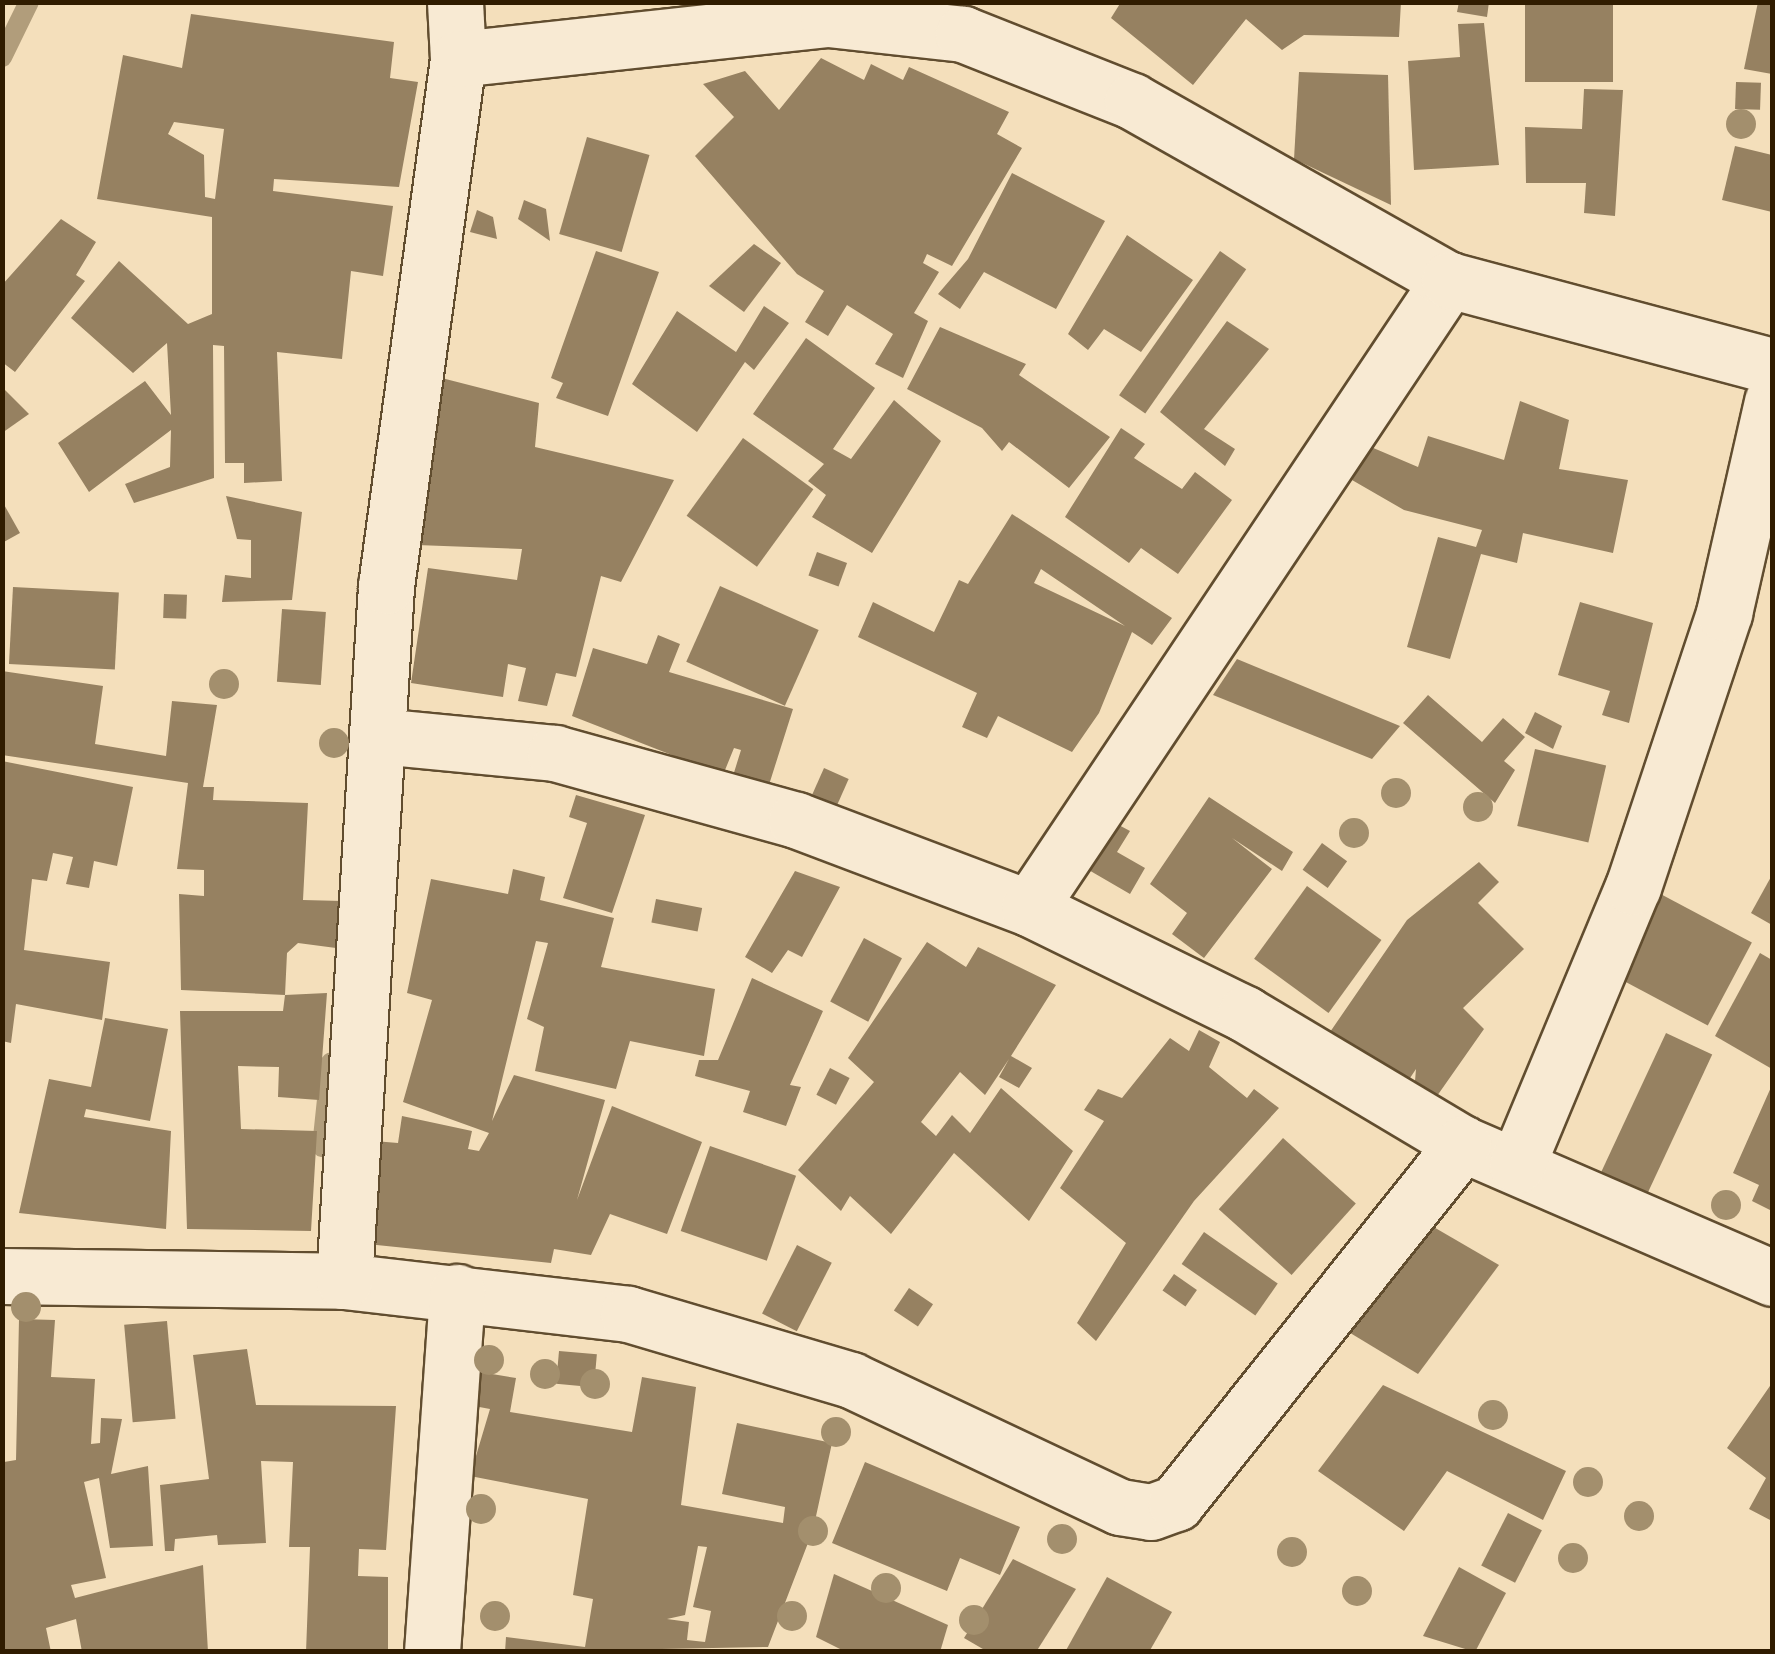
<!DOCTYPE html>
<html>
<head>
<meta charset="utf-8">
<style>
  body { margin:0 }
  #map { position:relative; width:1775px; height:1654px; overflow:hidden; background:#f4dfbb; font-family:"IM FELL English",serif }
  div>[style] { position:absolute }
  [style*='--x'] { left:calc(var(--x)*1px); top:calc(var(--y)*1px); width:calc(var(--w)*1px); rotate:calc(var(--a)*1deg) }
  .stream>* { height:20px; margin:-10px; padding:0 10px; transform-origin:10px; border-radius:10px; background:#b19d7b }
  .building>* { inset:0; background:#968161; transform-origin:0 0 }
  .roads { filter:drop-shadow(2px 0 #614d2f) drop-shadow(-2px 0 #614d2f) drop-shadow(0 2px #614d2f) drop-shadow(0 -2px #614d2f) }
  .street>* { height:55px; margin:-27.5px; padding:0 27.5px; transform-origin:27.5px; border-radius:27.5px; background:#f8ead3 }
  .trees>* { width:30px; height:30px; margin:-15px; border-radius:50%; background:#a38f6d }
  span { translate:-50% -50%; white-space:nowrap; text-align:center; line-height:1.15; -webkit-text-stroke:8px #f8ead3; paint-order:stroke }
  .frame { position:absolute; inset:0; border:5px solid #301c00; pointer-events:none }
</style>
</head>
<body>
<div id="map">
  <div class="stream">
    <div style="--x:2;--y:57;--w:61;--a:-63.9"></div>
    <div style="--x:322;--y:1147;--w:85;--a:-84"></div>
  </div>
  <div class="building">
    <div style="clip-path:polygon(1121px 2px,1401px 2px,1399px 37px,1304px 35px,1282px 50px,1246px 19px,1193px 85px,1111px 18px)"></div>
    <div style="clip-path:polygon(1459px 2px,1489px 2px,1487px 17px,1457px 12px)"></div>
    <div style="left:1525px;top:2px;width:88px;height:80px"></div>
    <div style="clip-path:polygon(1758px 2px,1772px 2px,1772px 74px,1744px 69px)"></div>
    <div style="clip-path:polygon(evenodd,191px 14px,394px 42px,390px 78px,418px 82px,399px 187px,274px 179px,273px 191px,393px 206px,383px 276px,351px 271px,342px 359px,277px 352px,282px 481px,244px 483px,244px 463px,225px 463px,224px 346px,213px 345px,214px 478px,134px 503px,125px 484px,170px 467px,171px 430px,89px 492px,58px 443px,145px 381px,171px 415px,167px 343px,133px 373px,71px 318px,119px 261px,188px 324px,212px 314px,212px 217px,97px 199px,123px 55px,182px 68px,191px 14px,174px 122px,224px 129px,215px 199px,205px 197px,204px 155px,168px 134px,174px 122px)"></div>
    <div style="clip-path:polygon(1484px 23px,1499px 165px,1414px 170px,1408px 61px,1460px 57px,1458px 24px)"></div>
    <div style="clip-path:polygon(821px 58px,864px 80px,871px 64px,903px 80px,909px 67px,1009px 112px,997px 134px,1022px 148px,952px 266px,927px 254px,923px 263px,939px 272px,914px 313px,928px 321px,903px 378px,875px 364px,893px 334px,847px 305px,828px 336px,805px 322px,824px 291px,797px 274px,695px 156px,734px 117px,703px 84px,745px 71px,779px 110px)"></div>
    <div style="clip-path:polygon(1299px 72px,1388px 75px,1391px 205px,1294px 159px)"></div>
    <div style="left:1736px;top:82px;width:25px;height:27px;rotate:2deg"></div>
    <div style="clip-path:polygon(1584px 89px,1623px 90px,1615px 216px,1584px 213px,1586px 183px,1526px 183px,1525px 127px,1582px 129px)"></div>
    <div style="left:587px;top:137px;width:65px;height:101px;rotate:16deg"></div>
    <div style="clip-path:polygon(1735px 146px,1772px 155px,1772px 212px,1722px 200px)"></div>
    <div style="clip-path:polygon(1012px 173px,1105px 221px,1056px 309px,984px 272px,960px 309px,938px 294px,968px 259px)"></div>
    <div style="clip-path:polygon(524px 200px,546px 209px,550px 241px,518px 219px)"></div>
    <div style="clip-path:polygon(477px 210px,493px 217px,497px 239px,470px 232px)"></div>
    <div style="clip-path:polygon(61px 219px,96px 242px,76px 275px,85px 281px,15px 372px,2px 362px,2px 285px)"></div>
    <div style="clip-path:polygon(1127px 235px,1193px 280px,1141px 352px,1104px 329px,1088px 350px,1068px 334px)"></div>
    <div style="clip-path:polygon(754px 244px,781px 263px,744px 312px,709px 286px)"></div>
    <div style="clip-path:polygon(596px 251px,659px 272px,608px 416px,556px 398px,563px 383px,551px 378px)"></div>
    <div style="left:1220px;top:251px;width:32px;height:176px;rotate:35deg"></div>
    <div style="clip-path:polygon(764px 306px,789px 323px,754px 370px,745px 362px,697px 432px,632px 384px,677px 311px,736px 352px)"></div>
    <div style="clip-path:polygon(1227px 321px,1269px 349px,1204px 429px,1235px 449px,1225px 466px,1160px 412px)"></div>
    <div style="clip-path:polygon(940px 327px,1026px 364px,1019px 375px,1110px 437px,1069px 488px,1009px 442px,1002px 451px,982px 428px,907px 389px)"></div>
    <div style="clip-path:polygon(806px 338px,875px 388px,833px 449px,851px 459px,894px 400px,941px 441px,872px 553px,812px 517px,826px 495px,808px 481px,824px 464px,753px 414px)"></div>
    <div style="clip-path:polygon(426px 374px,539px 403px,535px 447px,674px 480px,621px 582px,601px 576px,576px 677px,556px 673px,547px 706px,518px 701px,526px 668px,508px 664px,503px 697px,411px 683px,428px 568px,517px 580px,522px 549px,417px 545px)"></div>
    <div style="clip-path:polygon(2px 387px,29px 414px,2px 433px)"></div>
    <div style="clip-path:polygon(1520px 401px,1569px 420px,1559px 469px,1628px 480px,1613px 553px,1523px 533px,1517px 563px,1481px 554px,1450px 659px,1407px 647px,1438px 537px,1476px 547px,1482px 530px,1404px 510px,1352px 480px,1371px 447px,1418px 467px,1428px 436px,1504px 460px)"></div>
    <div style="clip-path:polygon(1121px 428px,1145px 444px,1134px 458px,1182px 489px,1195px 472px,1232px 500px,1178px 574px,1141px 548px,1129px 563px,1065px 517px)"></div>
    <div style="left:743px;top:438px;width:87px;height:96px;rotate:36deg"></div>
    <div style="clip-path:polygon(226px 496px,302px 512px,292px 600px,222px 602px,225px 575px,251px 578px,251px 540px,237px 539px)"></div>
    <div style="clip-path:polygon(2px 501px,20px 533px,2px 543px)"></div>
    <div style="clip-path:polygon(evenodd,1012px 514px,1172px 618px,1152px 645px,1132px 632px,1099px 713px,1072px 752px,998px 716px,987px 738px,962px 727px,977px 693px,858px 637px,873px 602px,934px 632px,959px 580px,968px 584px,1012px 514px,1041px 569px,1125px 626px,1034px 583px,1041px 569px)"></div>
    <div style="left:817px;top:552px;width:32px;height:25px;rotate:20deg"></div>
    <div style="left:720px;top:586px;width:108px;height:83px;rotate:24deg"></div>
    <div style="left:13px;top:587px;width:106px;height:77px;rotate:3deg"></div>
    <div style="left:164px;top:594px;width:23px;height:24px;rotate:2deg"></div>
    <div style="clip-path:polygon(1580px 602px,1653px 623px,1629px 723px,1602px 715px,1610px 691px,1558px 675px)"></div>
    <div style="left:282px;top:609px;width:44px;height:73px;rotate:4deg"></div>
    <div style="clip-path:polygon(658px 635px,680px 644px,669px 672px,793px 709px,768px 788px,732px 779px,741px 750px,734px 748px,723px 775px,572px 716px,593px 648px,647px 664px)"></div>
    <div style="clip-path:polygon(1237px 659px,1400px 726px,1372px 759px,1213px 695px)"></div>
    <div style="clip-path:polygon(2px 671px,103px 686px,95px 744px,166px 756px,172px 701px,217px 705px,203px 787px,214px 787px,213px 800px,308px 803px,303px 900px,342px 901px,336px 948px,298px 943px,287px 953px,285px 995px,327px 993px,319px 1100px,278px 1097px,279px 1067px,238px 1066px,241px 1129px,317px 1131px,311px 1231px,187px 1229px,180px 1011px,283px 1011px,285px 995px,181px 990px,179px 894px,204px 896px,204px 870px,177px 869px,188px 783px,2px 755px)"></div>
    <div style="clip-path:polygon(1428px 695px,1482px 742px,1503px 718px,1525px 737px,1504px 761px,1515px 770px,1495px 803px,1403px 723px)"></div>
    <div style="clip-path:polygon(1535px 712px,1562px 726px,1553px 749px,1525px 733px)"></div>
    <div style="left:1535px;top:749px;width:73px;height:79px;rotate:13deg"></div>
    <div style="clip-path:polygon(2px 761px,133px 787px,117px 866px,94px 861px,89px 888px,66px 884px,73px 857px,53px 853px,47px 881px,32px 879px,24px 950px,110px 962px,102px 1020px,16px 1004px,11px 1043px,2px 1041px)"></div>
    <div style="left:824px;top:768px;width:27px;height:30px;rotate:24deg"></div>
    <div style="clip-path:polygon(576px 795px,645px 815px,612px 913px,563px 898px,587px 823px,569px 817px)"></div>
    <div style="clip-path:polygon(1209px 797px,1293px 852px,1282px 871px,1232px 838px,1272px 869px,1204px 958px,1172px 934px,1187px 913px,1150px 884px)"></div>
    <div style="clip-path:polygon(1115px 823px,1130px 831px,1117px 852px,1145px 868px,1130px 894px,1087px 869px)"></div>
    <div style="left:1322px;top:843px;width:31px;height:33px;rotate:36deg"></div>
    <div style="clip-path:polygon(1479px 862px,1499px 882px,1478px 903px,1524px 949px,1463px 1008px,1484px 1029px,1437px 1096px,1415px 1081px,1416px 1069px,1406px 1084px,1328px 1035px,1407px 920px)"></div>
    <div style="clip-path:polygon(513px 869px,545px 877px,540px 900px,614px 918px,601px 967px,715px 989px,704px 1056px,630px 1041px,616px 1089px,535px 1071px,544px 1027px,527px 1019px,548px 943px,536px 941px,492px 1121px,514px 1075px,605px 1100px,577px 1200px,612px 1106px,702px 1142px,667px 1234px,610px 1214px,591px 1255px,554px 1249px,551px 1263px,367px 1244px,374px 1141px,398px 1143px,402px 1116px,472px 1131px,468px 1149px,479px 1151px,489px 1133px,403px 1102px,432px 1000px,407px 993px,431px 879px,508px 894px)"></div>
    <div style="clip-path:polygon(795px 871px,840px 887px,802px 957px,788px 950px,772px 973px,745px 957px)"></div>
    <div style="clip-path:polygon(1772px 875px,1772px 925px,1751px 913px)"></div>
    <div style="left:1307px;top:886px;width:92px;height:90px;rotate:36deg"></div>
    <div style="left:1653px;top:890px;width:112px;height:94px;rotate:28deg"></div>
    <div style="left:656px;top:899px;width:47px;height:24px;rotate:11deg"></div>
    <div style="left:864px;top:938px;width:43px;height:72px;rotate:28deg"></div>
    <div style="clip-path:polygon(927px 942px,966px 967px,978px 947px,1056px 985px,1011px 1056px,1032px 1068px,1019px 1088px,999px 1077px,1009px 1059px,985px 1095px,960px 1072px,921px 1122px,936px 1136px,952px 1115px,970px 1133px,1001px 1088px,1073px 1151px,1029px 1221px,954px 1153px,891px 1234px,850px 1196px,841px 1211px,798px 1170px,874px 1082px,848px 1058px)"></div>
    <div style="clip-path:polygon(1760px 953px,1772px 960px,1772px 1069px,1715px 1036px)"></div>
    <div style="clip-path:polygon(752px 978px,823px 1011px,790px 1085px,801px 1087px,786px 1126px,743px 1112px,750px 1091px,695px 1076px,699px 1060px,718px 1060px)"></div>
    <div style="clip-path:polygon(105px 1018px,168px 1029px,150px 1121px,86px 1109px,84px 1117px,171px 1131px,166px 1229px,19px 1213px,49px 1079px,91px 1087px)"></div>
    <div style="clip-path:polygon(1199px 1030px,1220px 1042px,1209px 1067px,1247px 1098px,1254px 1089px,1279px 1108px,1194px 1201px,1096px 1341px,1077px 1323px,1126px 1243px,1060px 1188px,1104px 1121px,1084px 1110px,1098px 1089px,1122px 1098px,1170px 1038px,1189px 1051px)"></div>
    <div style="left:1666px;top:1033px;width:51px;height:153px;rotate:25deg"></div>
    <div style="left:830px;top:1068px;width:22px;height:30px;rotate:27deg"></div>
    <div style="clip-path:polygon(1772px 1085px,1772px 1211px,1752px 1201px,1759px 1185px,1733px 1173px)"></div>
    <div style="left:1283px;top:1138px;width:98px;height:96px;rotate:42deg"></div>
    <div style="left:710px;top:1146px;width:91px;height:90px;rotate:19deg"></div>
    <div style="clip-path:polygon(1425px 1222px,1499px 1265px,1418px 1374px,1342px 1328px)"></div>
    <div style="left:1204px;top:1232px;width:90px;height:39px;rotate:35deg"></div>
    <div style="left:797px;top:1245px;width:39px;height:77px;rotate:27deg"></div>
    <div style="left:1174px;top:1274px;width:28px;height:20px;rotate:35deg"></div>
    <div style="left:909px;top:1288px;width:29px;height:27px;rotate:34deg"></div>
    <div style="clip-path:polygon(19px 1319px,55px 1320px,51px 1377px,95px 1379px,91px 1444px,100px 1443px,101px 1418px,122px 1419px,111px 1474px,148px 1466px,153px 1546px,110px 1548px,99px 1478px,84px 1482px,106px 1578px,71px 1585px,75px 1598px,203px 1565px,208px 1652px,82px 1652px,76px 1619px,46px 1628px,51px 1652px,5px 1652px,2px 1497px,4px 1462px,16px 1460px)"></div>
    <div style="left:167px;top:1321px;width:98px;height:43px;rotate:85deg"></div>
    <div style="clip-path:polygon(247px 1349px,256px 1405px,396px 1406px,386px 1550px,359px 1549px,358px 1576px,388px 1577px,388px 1652px,306px 1652px,310px 1547px,289px 1547px,293px 1462px,261px 1461px,266px 1543px,218px 1545px,217px 1535px,175px 1539px,174px 1551px,165px 1551px,160px 1485px,209px 1479px,193px 1355px)"></div>
    <div style="left:559px;top:1351px;width:38px;height:33px;rotate:5deg"></div>
    <div style="clip-path:polygon(evenodd,480px 1372px,516px 1378px,510px 1412px,632px 1432px,642px 1377px,696px 1387px,681px 1505px,783px 1523px,785px 1507px,722px 1494px,737px 1423px,832px 1443px,813px 1530px,768px 1647px,505px 1652px,506px 1637px,585px 1647px,593px 1599px,573px 1595px,588px 1499px,470px 1476px,490px 1409px,474px 1406px,480px 1372px,698px 1546px,707px 1547px,693px 1607px,711px 1611px,705px 1642px,687px 1640px,689px 1622px,667px 1619px,685px 1615px,698px 1546px)"></div>
    <div style="clip-path:polygon(1772px 1383px,1772px 1521px,1749px 1509px,1766px 1478px,1727px 1448px)"></div>
    <div style="clip-path:polygon(1383px 1385px,1566px 1471px,1543px 1520px,1447px 1471px,1404px 1531px,1318px 1471px)"></div>
    <div style="clip-path:polygon(865px 1462px,1020px 1527px,1000px 1575px,960px 1558px,947px 1591px,832px 1543px)"></div>
    <div style="left:1508px;top:1513px;width:38px;height:59px;rotate:27deg"></div>
    <div style="clip-path:polygon(1013px 1559px,1076px 1589px,1036px 1652px,988px 1652px,964px 1638px)"></div>
    <div style="clip-path:polygon(1459px 1567px,1506px 1593px,1475px 1652px,1423px 1636px)"></div>
    <div style="clip-path:polygon(834px 1574px,948px 1625px,940px 1652px,846px 1652px,816px 1637px)"></div>
    <div style="clip-path:polygon(1107px 1577px,1172px 1612px,1149px 1652px,1065px 1652px)"></div>
  </div>
  <div class="roads">
    <div class="street">
      <div style="--x:455;--y:2;--w:57;--a:87"></div>
      <div style="--x:379;--y:736;--w:177;--a:5.5"></div>
      <div style="--x:555;--y:753;--w:250;--a:15.5"></div>
      <div style="--x:796;--y:820;--w:249;--a:20.7"></div>
      <div style="--x:1029;--y:908;--w:241;--a:26.1"></div>
      <div style="--x:1245;--y:1014;--w:254;--a:30.8"></div>
      <div style="--x:1463;--y:1144;--w:337;--a:23.4"></div>
      <div style="--x:1029;--y:908;--w:756;--a:-56.23"></div>
      <div style="--x:1517;--y:1165;--w:301;--a:-67.4"></div>
      <div style="--x:1633;--y:887;--w:289;--a:-71.6"></div>
      <div style="--x:1724;--y:613;--w:217;--a:-77.2"></div>
      <div style="--x:2;--y:1276;--w:342;--a:0.8"></div>
      <div style="--x:344;--y:1281;--w:286;--a:6.6"></div>
      <div style="--x:628;--y:1314;--w:233;--a:16.5"></div>
      <div style="--x:851;--y:1380;--w:297;--a:25.3"></div>
      <div style="--x:1120;--y:1507;--w:31;--a:9"></div>
      <div style="--x:1151;--y:1512;--w:27;--a:-20"></div>
      <div style="--x:1176;--y:1503;--w:460;--a:-51.4"></div>
      <div style="--x:344;--y:1281;--w:696;--a:-86.54"></div>
      <div style="--x:386;--y:586;--w:532;--a:-82.22"></div>
      <div style="--x:458;--y:59;--w:372;--a:-6.2"></div>
      <div style="--x:828;--y:19;--w:136;--a:6.3"></div>
      <div style="--x:963;--y:34;--w:182;--a:21.6"></div>
      <div style="--x:1132;--y:101;--w:364;--a:29.5"></div>
      <div style="--x:1449;--y:280;--w:334;--a:14.9"></div>
      <div style="--x:432;--y:1652;--w:361;--a:-86"></div>
    </div>
  </div>
  <div class="trees">
    <div style="left:1741px;top:124px"></div>
    <div style="left:224px;top:684px"></div>
    <div style="left:334px;top:743px"></div>
    <div style="left:1396px;top:793px"></div>
    <div style="left:1478px;top:807px"></div>
    <div style="left:1354px;top:833px"></div>
    <div style="left:1726px;top:1205px"></div>
    <div style="left:26px;top:1307px"></div>
    <div style="left:489px;top:1360px"></div>
    <div style="left:545px;top:1374px"></div>
    <div style="left:595px;top:1384px"></div>
    <div style="left:1493px;top:1415px"></div>
    <div style="left:836px;top:1432px"></div>
    <div style="left:1588px;top:1482px"></div>
    <div style="left:481px;top:1509px"></div>
    <div style="left:1639px;top:1516px"></div>
    <div style="left:813px;top:1531px"></div>
    <div style="left:1062px;top:1539px"></div>
    <div style="left:1292px;top:1552px"></div>
    <div style="left:1573px;top:1558px"></div>
    <div style="left:886px;top:1588px"></div>
    <div style="left:1357px;top:1591px"></div>
    <div style="left:495px;top:1616px"></div>
    <div style="left:792px;top:1616px"></div>
    <div style="left:974px;top:1620px"></div>
  </div>
  <div class="frame"></div>
</div>
</body>
</html>
